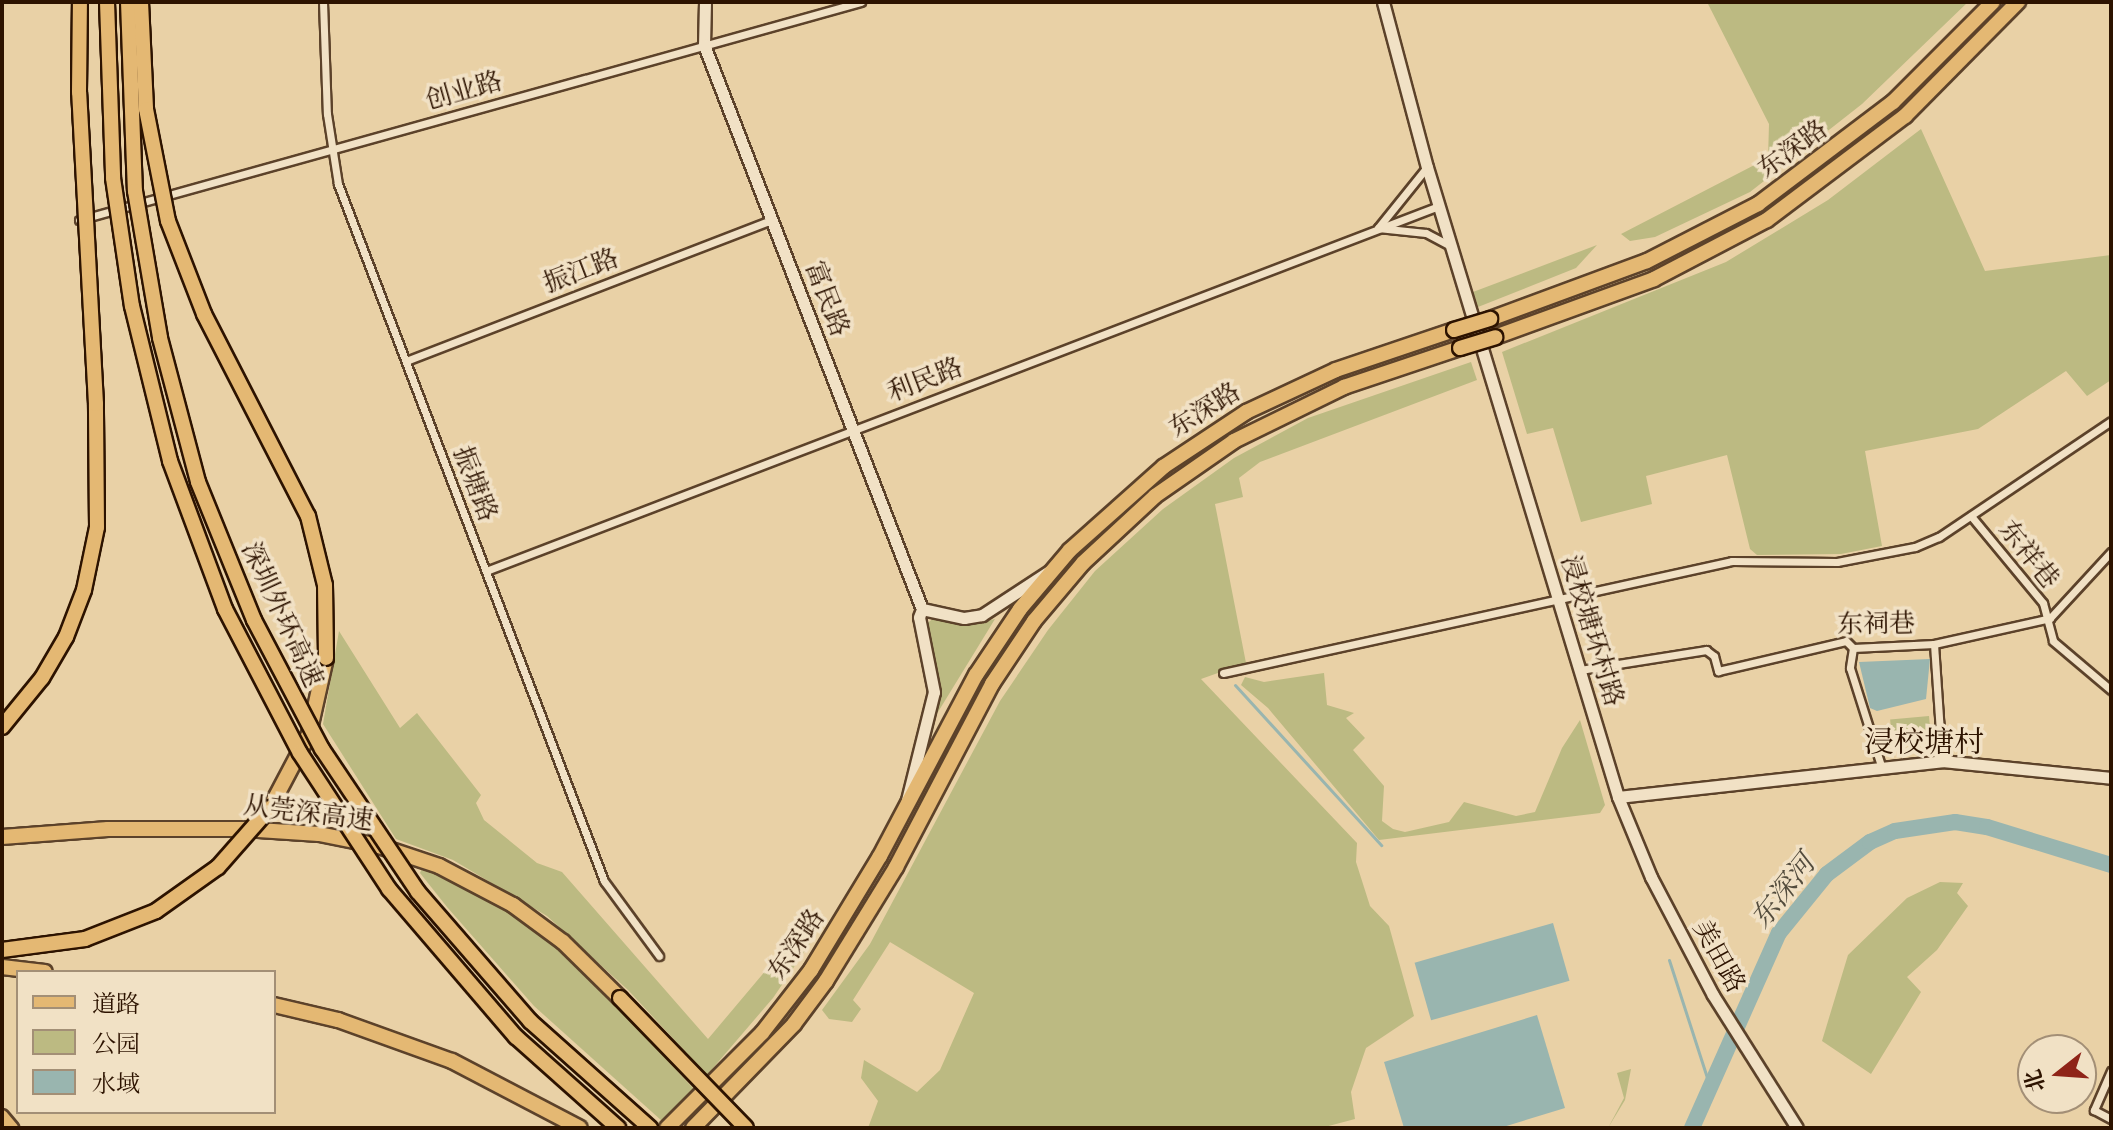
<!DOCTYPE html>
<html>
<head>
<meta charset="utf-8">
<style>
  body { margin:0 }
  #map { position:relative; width:2113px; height:1130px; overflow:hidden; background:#e9d1a6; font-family:"Libre Bodoni","Noto Serif SC",serif }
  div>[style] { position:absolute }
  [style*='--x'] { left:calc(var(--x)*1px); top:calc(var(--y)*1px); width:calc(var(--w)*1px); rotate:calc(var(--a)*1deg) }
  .green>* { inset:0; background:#bcba82; transform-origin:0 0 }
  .water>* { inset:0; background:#99b5af; transform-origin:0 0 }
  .stream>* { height:3px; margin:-1.5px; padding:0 1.5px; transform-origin:1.5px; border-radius:1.5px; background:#99b5af }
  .river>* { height:16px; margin:-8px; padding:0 8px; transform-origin:8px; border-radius:8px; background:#99b5af }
  .roads { filter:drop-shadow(2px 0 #5c422a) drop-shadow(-2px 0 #5c422a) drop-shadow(0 2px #5c422a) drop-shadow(0 -2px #5c422a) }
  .street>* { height:7px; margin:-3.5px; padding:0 3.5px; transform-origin:3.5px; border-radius:3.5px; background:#f1e1c5 }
  .secondary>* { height:11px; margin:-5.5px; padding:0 5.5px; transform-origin:5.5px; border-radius:5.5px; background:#f1e1c5 }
  .primary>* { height:12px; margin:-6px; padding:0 6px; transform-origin:6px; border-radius:6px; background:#e4b873 }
  .highway>* { height:14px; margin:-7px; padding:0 7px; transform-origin:7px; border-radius:7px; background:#e4b873 }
  .bridges { filter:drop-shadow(2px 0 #2d1300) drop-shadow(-2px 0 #2d1300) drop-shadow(0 2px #2d1300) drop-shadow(0 -2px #2d1300) }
  .highway-bridge>* { height:14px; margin:-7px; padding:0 7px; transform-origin:7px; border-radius:7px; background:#e4b873 }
  span { translate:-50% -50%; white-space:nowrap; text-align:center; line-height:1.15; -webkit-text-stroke:7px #f1e1c5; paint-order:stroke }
  .street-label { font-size:26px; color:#2d1300 }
  .water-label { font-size:28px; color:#534c3d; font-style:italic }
  .quarter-label { font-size:30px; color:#2d1300 }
  .frame { position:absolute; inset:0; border:4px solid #2d1300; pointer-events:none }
  .legend { position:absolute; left:16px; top:970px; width:260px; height:144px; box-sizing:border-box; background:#f1e1c5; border:2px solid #a38f76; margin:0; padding:10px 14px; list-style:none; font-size:24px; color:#2d1300 }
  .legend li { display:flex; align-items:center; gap:16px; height:40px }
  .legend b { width:40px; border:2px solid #a38f76 }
  .north { position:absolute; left:2017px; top:1034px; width:80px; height:80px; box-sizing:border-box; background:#f1e1c5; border:2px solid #a38f76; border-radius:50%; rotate:253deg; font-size:22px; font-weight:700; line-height:32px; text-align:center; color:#2d1300 }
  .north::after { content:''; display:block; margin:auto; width:28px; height:36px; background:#8f2418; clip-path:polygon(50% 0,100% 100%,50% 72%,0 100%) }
</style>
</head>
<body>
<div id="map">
  <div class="green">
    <div style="clip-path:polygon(1707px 2px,1968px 2px,1862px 104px,1750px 192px,1655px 237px,1630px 241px,1621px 234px,1768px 158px,1769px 124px)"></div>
    <div style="clip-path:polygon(1921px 129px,1985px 271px,2111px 255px,2111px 380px,2087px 396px,2066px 371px,1978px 429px,1865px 451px,1882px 546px,1841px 554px,1757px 555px,1750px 549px,1727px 455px,1646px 476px,1652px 504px,1581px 522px,1553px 428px,1527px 434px,1502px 352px,1726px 262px,1828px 200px)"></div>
    <div style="clip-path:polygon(1597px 245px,1576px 268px,1478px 307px,1473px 292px)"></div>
    <div style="clip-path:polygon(1471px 362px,1477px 380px,1260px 462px,1239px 478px,1243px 497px,1215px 504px,1246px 663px,1201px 679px,1357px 843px,1356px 862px,1370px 906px,1389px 926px,1414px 1016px,1366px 1048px,1351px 1092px,1355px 1119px,1321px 1128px,868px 1128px,878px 1101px,861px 1078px,864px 1060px,917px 1092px,940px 1070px,974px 993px,890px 942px,853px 1000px,861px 1009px,852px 1022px,829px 1019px,822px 1010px,870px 944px,1000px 701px,1048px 630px,1095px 571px,1163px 509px,1234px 458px,1308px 418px)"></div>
    <div style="clip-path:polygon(935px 617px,969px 625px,995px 619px,938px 712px,938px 676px,925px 625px)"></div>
    <div style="clip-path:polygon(339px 631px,400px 728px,417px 713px,481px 795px,476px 803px,484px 820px,537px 863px,562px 872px,708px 1039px,793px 938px,813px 939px,773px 998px,707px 1075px,628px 990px,547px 916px,453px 860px,396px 839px,323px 724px)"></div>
    <div style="clip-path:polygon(1324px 673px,1327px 705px,1354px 713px,1346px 718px,1365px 738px,1353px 750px,1384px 786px,1382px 821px,1393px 829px,1405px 832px,1449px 822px,1464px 802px,1516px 816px,1535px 812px,1562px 748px,1580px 720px,1605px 805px,1600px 813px,1379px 840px,1268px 708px,1241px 685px,1245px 677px,1264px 682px)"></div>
    <div style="left:1929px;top:716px;width:21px;height:39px;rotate:85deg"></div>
    <div style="clip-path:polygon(422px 868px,502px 907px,539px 932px,594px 982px,694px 1089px,662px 1121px,534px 1006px,447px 907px,420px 873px)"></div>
    <div style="clip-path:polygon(1940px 882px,1963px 883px,1957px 893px,1968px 906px,1937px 950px,1907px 977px,1921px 992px,1871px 1074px,1822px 1041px,1848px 955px,1907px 898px)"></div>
    <div style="clip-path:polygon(1631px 1069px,1625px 1100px,1608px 1128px,1624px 1098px,1617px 1073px)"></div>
  </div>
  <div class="water">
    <div style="clip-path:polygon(1930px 659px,1926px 699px,1877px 711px,1870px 708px,1859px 662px)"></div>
    <div style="left:1553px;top:923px;width:60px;height:144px;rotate:74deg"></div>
    <div style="clip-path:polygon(1537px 1015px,1565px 1108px,1500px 1128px,1404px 1128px,1384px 1062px)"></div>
  </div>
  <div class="stream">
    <div style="--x:1235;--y:685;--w:217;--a:47.6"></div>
    <div style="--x:1669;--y:960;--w:133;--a:72.1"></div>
  </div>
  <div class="river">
    <div style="--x:1692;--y:1128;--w:214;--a:-66"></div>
    <div style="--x:1779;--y:933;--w:76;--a:-50.9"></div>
    <div style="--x:1827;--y:874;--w:54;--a:-36.7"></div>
    <div style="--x:1870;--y:842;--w:27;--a:-24"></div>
    <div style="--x:1895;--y:831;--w:61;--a:-8.5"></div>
    <div style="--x:1955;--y:822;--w:32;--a:9"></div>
    <div style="--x:1987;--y:827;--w:130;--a:17"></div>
  </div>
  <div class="roads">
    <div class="street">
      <div style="--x:323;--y:2;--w:112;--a:88"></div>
      <div style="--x:327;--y:114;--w:71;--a:81.1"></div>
      <div style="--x:338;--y:184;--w:746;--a:69.11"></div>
      <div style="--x:604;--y:881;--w:93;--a:53.7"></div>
      <div style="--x:1427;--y:167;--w:78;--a:128.8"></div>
      <div style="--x:1378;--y:228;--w:48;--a:5.9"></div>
      <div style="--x:1426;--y:233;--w:26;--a:28"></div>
      <div style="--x:79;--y:220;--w:812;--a:-15.58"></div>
      <div style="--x:406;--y:361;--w:392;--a:-21.1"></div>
      <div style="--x:1971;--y:516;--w:113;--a:50.4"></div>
      <div style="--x:2043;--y:603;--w:39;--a:75"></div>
      <div style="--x:2053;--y:641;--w:76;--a:40.2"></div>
      <div style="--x:486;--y:571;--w:1021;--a:-20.96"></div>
      <div style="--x:1934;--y:644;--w:117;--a:86.1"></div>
      <div style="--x:1853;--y:648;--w:20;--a:99"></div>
      <div style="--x:1850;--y:668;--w:103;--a:72.4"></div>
      <div style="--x:1580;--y:670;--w:128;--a:-9"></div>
      <div style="--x:1706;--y:650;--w:10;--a:37"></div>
      <div style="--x:1714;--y:656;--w:16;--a:75"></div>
      <div style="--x:1718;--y:671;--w:131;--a:-13.2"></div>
      <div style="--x:1846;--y:641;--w:10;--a:45"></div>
      <div style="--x:1853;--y:648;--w:81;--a:-2.8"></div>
      <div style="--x:1934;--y:644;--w:119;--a:-12.6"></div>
      <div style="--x:2050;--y:618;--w:90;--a:-47.3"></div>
      <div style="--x:1223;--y:673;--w:521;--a:-12.41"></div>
      <div style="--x:1732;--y:561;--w:105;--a:0.5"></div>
      <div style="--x:1837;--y:562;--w:79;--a:-10.9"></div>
      <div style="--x:1915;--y:547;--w:26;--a:-23"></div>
      <div style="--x:1939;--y:537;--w:207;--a:-34"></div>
      <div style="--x:2111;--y:1071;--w:43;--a:113.6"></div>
      <div style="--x:2094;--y:1110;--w:19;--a:28"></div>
    </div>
    <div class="secondary">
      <div style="--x:705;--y:2;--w:43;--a:91.3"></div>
      <div style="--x:704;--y:45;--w:605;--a:68.87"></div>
      <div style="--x:1383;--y:2;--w:171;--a:75.1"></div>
      <div style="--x:1427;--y:167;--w:658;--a:73.13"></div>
      <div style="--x:1618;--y:797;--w:326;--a:-6.3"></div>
      <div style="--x:1942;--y:761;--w:170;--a:5.7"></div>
      <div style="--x:1618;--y:797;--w:87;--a:67.6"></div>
      <div style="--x:1651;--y:877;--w:133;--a:62.3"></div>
      <div style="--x:1713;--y:995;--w:157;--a:57.7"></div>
      <div style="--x:906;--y:804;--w:115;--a:-76"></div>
      <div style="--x:934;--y:692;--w:76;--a:-101.3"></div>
      <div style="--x:919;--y:617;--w:9;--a:-69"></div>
      <div style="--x:922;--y:609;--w:43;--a:12.1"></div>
      <div style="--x:964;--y:618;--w:18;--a:-9"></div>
      <div style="--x:982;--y:615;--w:82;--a:-33.1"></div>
    </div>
    <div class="primary">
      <div style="--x:2;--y:1116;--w:16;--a:50"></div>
    </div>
    <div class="highway">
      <div style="--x:1490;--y:319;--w:167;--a:-20.3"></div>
      <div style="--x:1647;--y:261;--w:125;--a:-27.2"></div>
      <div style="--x:1758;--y:204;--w:169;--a:-37.1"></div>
      <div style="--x:1893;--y:102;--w:141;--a:-45"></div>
      <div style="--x:1495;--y:337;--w:169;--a:-20"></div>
      <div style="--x:1654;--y:279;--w:127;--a:-27.6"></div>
      <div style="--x:1767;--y:220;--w:173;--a:-37"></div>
      <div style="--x:1905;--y:116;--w:161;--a:-45.3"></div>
      <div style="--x:270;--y:808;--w:84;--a:-62.2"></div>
      <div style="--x:309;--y:734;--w:78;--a:-77.4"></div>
      <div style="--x:2;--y:837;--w:106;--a:-4.3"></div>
      <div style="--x:108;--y:829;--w:135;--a:0"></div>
      <div style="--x:243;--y:829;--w:76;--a:3.8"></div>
      <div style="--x:319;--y:834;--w:61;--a:11.3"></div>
      <div style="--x:379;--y:846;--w:63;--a:18.4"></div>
      <div style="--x:439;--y:866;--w:84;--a:27.8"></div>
      <div style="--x:513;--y:905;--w:62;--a:36.5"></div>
      <div style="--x:563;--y:942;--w:80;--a:44.5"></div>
      <div style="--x:2;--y:967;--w:43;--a:6.6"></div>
      <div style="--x:274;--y:1005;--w:66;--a:13.2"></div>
      <div style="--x:338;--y:1020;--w:121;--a:19.8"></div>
      <div style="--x:452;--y:1061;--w:144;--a:27.6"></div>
      <div style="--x:667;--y:1128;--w:134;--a:-45"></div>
      <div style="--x:762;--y:1033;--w:80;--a:-52.1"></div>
      <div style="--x:811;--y:970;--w:133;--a:-58.8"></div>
      <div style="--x:880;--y:856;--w:205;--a:-62.1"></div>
      <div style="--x:976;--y:675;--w:79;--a:-56.3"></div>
      <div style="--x:1020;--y:609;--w:77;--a:-49.7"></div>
      <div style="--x:1070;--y:550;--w:125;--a:-41.7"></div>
      <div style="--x:1163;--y:467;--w:100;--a:-33.5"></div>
      <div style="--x:1246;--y:412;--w:99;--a:-25"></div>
      <div style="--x:1336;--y:370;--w:125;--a:-18.7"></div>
      <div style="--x:693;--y:1128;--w:145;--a:-45.8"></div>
      <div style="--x:794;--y:1024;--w:54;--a:-53.3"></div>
      <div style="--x:826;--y:981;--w:134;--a:-58.4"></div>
      <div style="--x:896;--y:867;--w:207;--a:-62.3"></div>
      <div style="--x:992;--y:684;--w:76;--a:-56.3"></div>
      <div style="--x:1034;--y:621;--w:76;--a:-49.8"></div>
      <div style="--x:1083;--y:563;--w:98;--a:-42.9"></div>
      <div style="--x:1155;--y:496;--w:96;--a:-34.8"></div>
      <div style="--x:1234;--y:441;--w:123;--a:-26.1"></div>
      <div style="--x:1344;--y:387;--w:122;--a:-18.6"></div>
    </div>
  </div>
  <div class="bridges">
    <div class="highway-bridge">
      <div style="--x:107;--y:2;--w:176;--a:88"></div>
      <div style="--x:113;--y:178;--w:129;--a:81.6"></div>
      <div style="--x:132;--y:306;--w:160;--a:76.2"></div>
      <div style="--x:170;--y:461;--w:158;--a:69.6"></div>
      <div style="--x:225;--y:609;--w:162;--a:62.5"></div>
      <div style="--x:300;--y:753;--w:163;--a:56.8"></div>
      <div style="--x:389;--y:889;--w:195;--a:49.4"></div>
      <div style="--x:516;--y:1037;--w:137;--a:41.7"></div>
      <div style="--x:128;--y:2;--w:189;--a:87.9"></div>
      <div style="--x:135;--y:191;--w:149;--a:80.3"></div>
      <div style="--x:160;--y:338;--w:149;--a:75.2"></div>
      <div style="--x:198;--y:482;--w:149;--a:67.9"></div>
      <div style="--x:254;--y:620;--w:146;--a:62.2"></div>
      <div style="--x:322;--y:749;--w:172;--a:56.1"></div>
      <div style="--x:418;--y:892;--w:171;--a:49"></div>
      <div style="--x:530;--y:1021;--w:161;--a:41.7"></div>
      <div style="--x:141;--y:2;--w:107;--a:87.3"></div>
      <div style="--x:146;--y:109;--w:114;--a:78.9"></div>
      <div style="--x:168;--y:221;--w:100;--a:68.8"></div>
      <div style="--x:204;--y:314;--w:227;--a:62.8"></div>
      <div style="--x:308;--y:516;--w:71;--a:76.2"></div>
      <div style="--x:325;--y:585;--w:73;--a:89.2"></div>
      <div style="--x:1454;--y:330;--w:38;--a:-17"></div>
      <div style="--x:1460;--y:348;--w:37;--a:-17"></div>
      <div style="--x:2;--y:727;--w:63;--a:-50.8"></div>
      <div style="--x:42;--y:678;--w:48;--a:-59.7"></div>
      <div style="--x:66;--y:637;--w:50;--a:-69"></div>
      <div style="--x:84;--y:590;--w:64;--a:-78.3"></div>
      <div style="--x:97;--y:527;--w:123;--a:-90.5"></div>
      <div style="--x:96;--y:404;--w:312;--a:-93.1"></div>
      <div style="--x:79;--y:92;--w:90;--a:-89.4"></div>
      <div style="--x:2;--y:950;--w:84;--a:-7.5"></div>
      <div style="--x:85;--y:939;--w:76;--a:-21.5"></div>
      <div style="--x:156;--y:911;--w:76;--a:-35.4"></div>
      <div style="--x:218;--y:867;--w:79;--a:-48.6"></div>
      <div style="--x:620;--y:998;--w:181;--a:45.9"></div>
    </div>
  </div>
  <div class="street-label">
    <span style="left:464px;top:92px;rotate:-16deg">创业路</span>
    <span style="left:1793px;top:150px;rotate:-36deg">东深路</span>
    <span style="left:581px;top:272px;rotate:-21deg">振江路</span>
    <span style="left:826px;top:299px;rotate:69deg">富民路</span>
    <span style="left:925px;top:381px;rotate:-21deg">利民路</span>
    <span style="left:1205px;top:411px;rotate:-32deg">东深路</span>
    <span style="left:474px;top:484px;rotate:69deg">振塘路</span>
    <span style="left:2028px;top:555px;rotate:51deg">东祥巷</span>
    <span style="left:281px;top:615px;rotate:65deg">深圳外环高速</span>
    <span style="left:1876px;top:625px;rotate:-1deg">东祠巷</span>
    <span style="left:1591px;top:631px;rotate:73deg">浸校塘环村路</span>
    <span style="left:308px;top:814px;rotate:7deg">从莞深高速</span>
    <span style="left:797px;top:945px;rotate:-56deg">东深路</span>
    <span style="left:1718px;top:957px;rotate:61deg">美田路</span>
  </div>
  <div class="water-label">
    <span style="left:1784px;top:892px;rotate:-52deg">东深河</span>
  </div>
  <div class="quarter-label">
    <span style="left:1924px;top:743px">浸校塘村</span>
  </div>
  <div class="frame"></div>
  <ul class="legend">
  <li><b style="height:10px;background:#e4b873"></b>道路</li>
  <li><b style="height:22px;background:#bcba82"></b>公园</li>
  <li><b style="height:22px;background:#99b5af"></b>水域</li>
  </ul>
  <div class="north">北</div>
</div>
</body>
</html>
